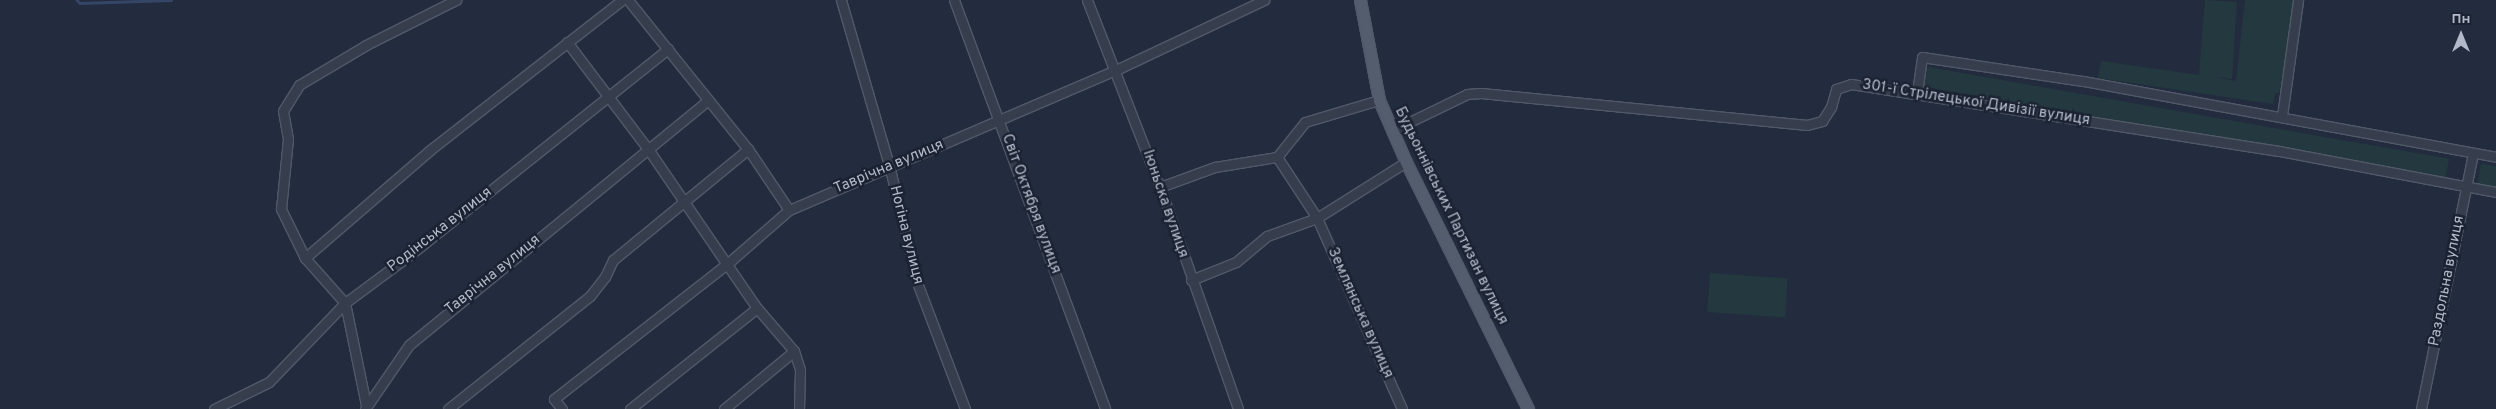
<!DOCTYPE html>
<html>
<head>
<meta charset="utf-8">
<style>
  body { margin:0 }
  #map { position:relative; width:2496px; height:409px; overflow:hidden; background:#222c3e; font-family:Overpass,sans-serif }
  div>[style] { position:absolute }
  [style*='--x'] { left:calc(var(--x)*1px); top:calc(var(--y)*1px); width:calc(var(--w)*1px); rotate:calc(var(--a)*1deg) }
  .green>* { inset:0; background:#24393f; transform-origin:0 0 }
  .stream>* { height:2.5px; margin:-1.25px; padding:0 1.25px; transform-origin:1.25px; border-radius:1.25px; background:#354566 }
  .roads { filter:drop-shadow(1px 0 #515968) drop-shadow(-1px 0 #515968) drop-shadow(0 1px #515968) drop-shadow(0 -1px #515968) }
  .minor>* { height:9px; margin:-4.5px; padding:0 4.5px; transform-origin:4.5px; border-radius:4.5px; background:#363e4e }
  .major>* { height:11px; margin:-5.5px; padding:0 5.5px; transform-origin:5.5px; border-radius:5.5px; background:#545d6e }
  span { translate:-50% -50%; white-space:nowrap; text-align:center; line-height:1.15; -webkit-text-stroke:5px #1b2332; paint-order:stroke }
  .street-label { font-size:15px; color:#b2b9c9 }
  .north { position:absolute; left:2436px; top:10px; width:50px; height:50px; -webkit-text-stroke:4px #1b2332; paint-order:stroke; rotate:0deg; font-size:14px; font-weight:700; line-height:20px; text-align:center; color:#b2b9c9 }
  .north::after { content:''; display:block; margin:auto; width:18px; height:22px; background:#b2b9c9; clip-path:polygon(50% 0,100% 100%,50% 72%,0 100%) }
</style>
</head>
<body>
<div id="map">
  <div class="green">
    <div style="clip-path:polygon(2205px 0,2237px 2px,2232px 79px,2214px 77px,2236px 81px,2245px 0,2296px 0,2279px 93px,2275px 93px,2273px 104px,2098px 78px,2101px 61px,2199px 75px)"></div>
    <div style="left:1928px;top:67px;width:529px;height:20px;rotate:10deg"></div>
    <div style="clip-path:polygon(2481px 164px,2496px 166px,2496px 189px,2477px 186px)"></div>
    <div style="left:1710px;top:273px;width:78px;height:39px;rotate:4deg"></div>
  </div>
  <div class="stream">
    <div style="--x:77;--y:0;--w:4;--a:45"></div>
    <div style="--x:80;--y:3;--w:91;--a:-1.9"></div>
  </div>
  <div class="roads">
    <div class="minor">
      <div style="--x:628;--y:0;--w:191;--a:51.2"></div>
      <div style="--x:748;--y:149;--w:73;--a:56.1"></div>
      <div style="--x:841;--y:0;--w:172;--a:73.8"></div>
      <div style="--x:889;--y:165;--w:123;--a:76.4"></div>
      <div style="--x:918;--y:285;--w:133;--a:69.2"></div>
      <div style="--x:954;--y:0;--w:436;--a:69.7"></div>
      <div style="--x:1087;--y:0;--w:201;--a:68.7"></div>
      <div style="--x:1160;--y:187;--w:235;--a:70.6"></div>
      <div style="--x:567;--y:42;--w:134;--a:52.9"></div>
      <div style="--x:648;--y:149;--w:193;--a:55.6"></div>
      <div style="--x:757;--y:308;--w:57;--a:49.3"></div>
      <div style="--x:794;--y:351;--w:19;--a:72"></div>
      <div style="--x:800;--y:369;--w:40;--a:91.4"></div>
      <div style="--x:1917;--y:93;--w:36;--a:-82"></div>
      <div style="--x:1922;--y:57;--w:163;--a:8.5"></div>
      <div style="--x:2083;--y:81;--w:420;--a:10.4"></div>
      <div style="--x:2282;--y:116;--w:117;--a:-82.1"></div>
      <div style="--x:1393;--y:130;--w:82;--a:-25.9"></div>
      <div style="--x:1467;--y:94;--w:14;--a:-4"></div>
      <div style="--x:1481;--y:93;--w:328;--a:5.6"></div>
      <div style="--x:1807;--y:125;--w:16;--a:-15"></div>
      <div style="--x:1822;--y:121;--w:17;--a:-57"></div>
      <div style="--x:1831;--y:107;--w:19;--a:-74"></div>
      <div style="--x:1836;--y:89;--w:16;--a:-18"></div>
      <div style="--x:1851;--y:84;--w:433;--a:8.9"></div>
      <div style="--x:2279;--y:151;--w:221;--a:10.7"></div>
      <div style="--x:1277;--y:157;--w:73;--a:56.7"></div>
      <div style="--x:1317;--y:218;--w:209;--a:66"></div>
      <div style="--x:1160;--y:187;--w:59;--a:-20"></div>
      <div style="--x:1215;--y:167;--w:63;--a:-9.2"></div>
      <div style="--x:1277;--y:157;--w:45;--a:-51.3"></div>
      <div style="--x:1305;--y:122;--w:77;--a:-16.6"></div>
      <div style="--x:305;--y:258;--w:165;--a:-40.8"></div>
      <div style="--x:430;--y:150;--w:244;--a:-38"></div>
      <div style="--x:1191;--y:280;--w:48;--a:-21.8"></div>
      <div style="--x:1236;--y:262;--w:40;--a:-40"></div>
      <div style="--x:1267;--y:236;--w:53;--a:-19.8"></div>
      <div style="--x:1317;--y:218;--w:105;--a:-32.2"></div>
      <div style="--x:366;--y:405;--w:104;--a:-101.6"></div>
      <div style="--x:345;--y:303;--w:60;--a:-131.6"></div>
      <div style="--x:305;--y:258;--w:55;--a:-116.1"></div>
      <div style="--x:281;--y:209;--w:70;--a:-84.3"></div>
      <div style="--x:288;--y:139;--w:28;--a:-100"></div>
      <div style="--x:283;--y:111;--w:31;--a:-58"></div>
      <div style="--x:299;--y:85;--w:78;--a:-30.8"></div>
      <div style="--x:366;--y:45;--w:101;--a:-26.6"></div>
      <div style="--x:214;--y:409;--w:61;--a:-26.1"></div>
      <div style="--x:269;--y:382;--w:110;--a:-46.1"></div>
      <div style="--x:345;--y:303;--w:82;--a:-36.6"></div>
      <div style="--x:411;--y:254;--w:329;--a:-38.6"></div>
      <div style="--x:365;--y:409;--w:78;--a:-55.5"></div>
      <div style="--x:409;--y:345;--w:387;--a:-39.3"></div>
      <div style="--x:448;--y:409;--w:181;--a:-38.5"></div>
      <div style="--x:590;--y:296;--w:24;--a:-52"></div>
      <div style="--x:605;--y:277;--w:19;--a:-65"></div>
      <div style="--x:613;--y:260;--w:175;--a:-39.4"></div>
      <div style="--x:562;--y:409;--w:13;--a:-129"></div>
      <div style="--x:554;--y:399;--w:219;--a:-38"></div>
      <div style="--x:727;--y:264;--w:82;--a:-41.1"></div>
      <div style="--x:789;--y:210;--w:356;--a:-23.2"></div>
      <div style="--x:1116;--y:70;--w:164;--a:-25.3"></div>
      <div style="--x:630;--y:409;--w:162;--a:-38.5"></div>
      <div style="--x:724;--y:409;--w:91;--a:-39.6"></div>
      <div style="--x:2421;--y:409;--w:261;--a:-78.5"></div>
    </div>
    <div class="major">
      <div style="--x:1360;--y:0;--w:102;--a:79.2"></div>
      <div style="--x:1379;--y:100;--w:68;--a:66.5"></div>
      <div style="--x:1406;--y:162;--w:275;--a:63.7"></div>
    </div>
  </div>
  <div class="street-label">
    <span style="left:1976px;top:103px;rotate:9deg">301-ї Стрілецької Дивізії вулиця</span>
    <span style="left:889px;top:167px;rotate:-23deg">Таврічна вулиця</span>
    <span style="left:1031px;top:204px;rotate:70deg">Світ Октября вулиця</span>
    <span style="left:1165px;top:204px;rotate:71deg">Iюньска вулиця</span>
    <span style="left:1451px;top:216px;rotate:64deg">Будьоннівських Партизан вулиця</span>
    <span style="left:440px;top:230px;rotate:-38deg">Родінська вулиця</span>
    <span style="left:906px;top:235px;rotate:76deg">Ногіна вулиця</span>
    <span style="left:493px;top:275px;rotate:-39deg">Таврічна вулиця</span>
    <span style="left:2447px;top:281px;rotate:-79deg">Раздольна вулиця</span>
    <span style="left:1360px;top:313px;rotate:66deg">Землянська вулиця</span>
  </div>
  <div class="north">Пн</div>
</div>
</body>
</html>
